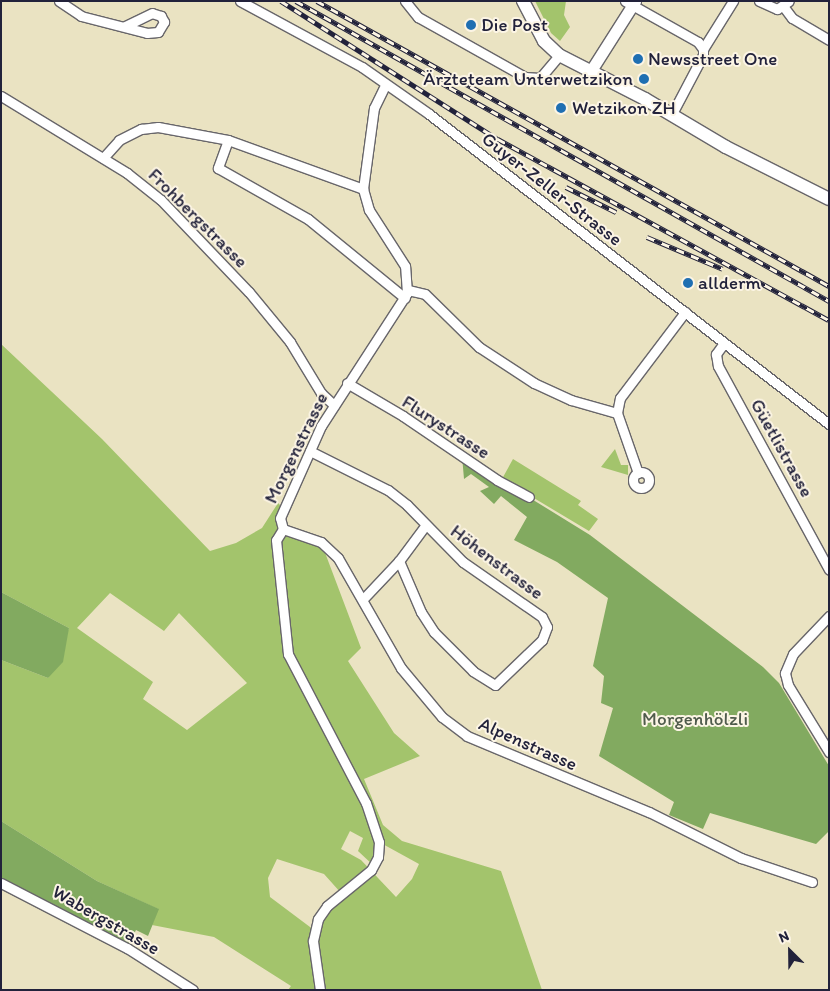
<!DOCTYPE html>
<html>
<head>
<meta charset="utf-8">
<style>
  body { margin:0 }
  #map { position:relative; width:830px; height:991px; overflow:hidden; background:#eae3c2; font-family:Itim,sans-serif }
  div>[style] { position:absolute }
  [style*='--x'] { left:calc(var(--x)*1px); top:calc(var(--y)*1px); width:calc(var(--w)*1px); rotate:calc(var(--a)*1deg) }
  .green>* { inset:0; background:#a3c46c }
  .forest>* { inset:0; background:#82aa60 }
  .roads { filter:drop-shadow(1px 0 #68666a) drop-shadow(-1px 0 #68666a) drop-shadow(0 1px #68666a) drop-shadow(0 -1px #68666a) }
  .minor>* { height:9px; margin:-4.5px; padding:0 4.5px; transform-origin:4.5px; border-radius:4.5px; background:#fff }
  .minor>.ring { margin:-4.5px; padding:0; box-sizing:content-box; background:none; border:9px solid #fff; border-radius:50% }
  .tertiary>* { height:11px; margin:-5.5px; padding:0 5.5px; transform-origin:5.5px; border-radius:5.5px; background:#fff }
  .secondary>* { height:12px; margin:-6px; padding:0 6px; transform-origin:6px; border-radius:6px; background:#fff }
  .rail>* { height:4.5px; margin-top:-2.25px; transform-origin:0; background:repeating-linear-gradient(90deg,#fcf5e5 0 8px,#22223b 0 16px); box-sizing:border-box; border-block:1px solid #22223b }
  .dots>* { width:14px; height:14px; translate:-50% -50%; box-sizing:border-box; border:2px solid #fcf5e5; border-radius:50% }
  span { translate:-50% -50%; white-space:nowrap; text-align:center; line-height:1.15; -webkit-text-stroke:4px #fcf5e5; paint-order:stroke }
  .poi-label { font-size:19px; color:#22223b }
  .left { translate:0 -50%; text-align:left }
  .right { translate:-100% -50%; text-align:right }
  .street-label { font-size:19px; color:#22223b }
  .park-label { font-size:19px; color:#4f5b4c }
  .frame { position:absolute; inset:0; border:2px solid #22223b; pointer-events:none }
  .north { position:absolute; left:765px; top:926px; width:50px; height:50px; -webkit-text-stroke:4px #fcf5e5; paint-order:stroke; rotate:337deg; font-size:14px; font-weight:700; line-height:20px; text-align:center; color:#22223b }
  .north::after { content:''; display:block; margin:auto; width:18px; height:22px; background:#22223b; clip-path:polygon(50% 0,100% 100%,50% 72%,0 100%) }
</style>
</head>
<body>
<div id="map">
  <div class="green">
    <div style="clip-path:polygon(535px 1px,566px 1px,564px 15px,570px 27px,560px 41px,551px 33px)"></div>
    <div style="clip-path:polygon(evenodd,1px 344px,102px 439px,210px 551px,236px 543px,262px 528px,278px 503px,284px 509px,280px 524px,321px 542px,361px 648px,348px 661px,394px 733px,420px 756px,364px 779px,383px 825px,402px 841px,501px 871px,542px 990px,288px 990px,291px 986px,214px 937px,152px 925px,158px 909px,97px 881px,1px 821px,1px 660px,48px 678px,69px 628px,1px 592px,1px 344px,110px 593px,164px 631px,179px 613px,247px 683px,187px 730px,143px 699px,153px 682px,77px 628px,110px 593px,1px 344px,350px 831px,363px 838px,358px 851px,374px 866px,379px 842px,419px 864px,412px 879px,396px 897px,361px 860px,341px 849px,350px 831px,1px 344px,277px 859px,324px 874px,341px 893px,314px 930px,270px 897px,268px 878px,277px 859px)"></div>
    <div style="clip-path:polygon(615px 449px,621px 465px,628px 465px,628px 475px,601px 467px)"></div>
    <div style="clip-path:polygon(513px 459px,581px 501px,578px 505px,598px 519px,589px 531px,502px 479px)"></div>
  </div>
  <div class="forest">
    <div style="clip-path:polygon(462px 456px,590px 535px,763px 667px,779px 683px,829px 766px,829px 831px,816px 844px,710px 813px,703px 829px,669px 815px,674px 802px,599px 756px,613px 708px,601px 703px,604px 676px,593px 666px,608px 598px,557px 562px,514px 540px,527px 517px,501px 496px,494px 504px,480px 491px,489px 487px,471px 474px,464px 479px)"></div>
    <div style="clip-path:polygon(1px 592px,69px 628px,63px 662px,48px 678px,1px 660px)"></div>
    <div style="clip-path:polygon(1px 821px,97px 881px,159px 909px,148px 936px,136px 930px,127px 948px,1px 883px)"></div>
  </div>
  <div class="roads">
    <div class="minor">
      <div style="--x:59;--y:1;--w:27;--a:34"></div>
      <div style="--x:81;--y:16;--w:68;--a:14.4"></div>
      <div style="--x:147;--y:33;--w:11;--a:-5"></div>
      <div style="--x:158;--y:32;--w:12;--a:-59"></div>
      <div style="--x:164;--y:22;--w:7;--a:-117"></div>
      <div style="--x:161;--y:16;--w:9;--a:-162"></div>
      <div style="--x:152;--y:13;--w:30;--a:154"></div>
      <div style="--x:240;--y:1;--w:139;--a:28.4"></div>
      <div style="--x:362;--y:67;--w:82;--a:35"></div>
      <div style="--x:429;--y:114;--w:506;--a:37.78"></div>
      <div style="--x:405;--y:1;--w:21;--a:51"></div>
      <div style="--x:418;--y:17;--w:123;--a:29.3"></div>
      <div style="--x:525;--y:77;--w:15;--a:4"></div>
      <div style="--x:540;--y:78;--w:30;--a:-50"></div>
      <div style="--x:625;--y:1;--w:84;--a:29.3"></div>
      <div style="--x:698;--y:42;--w:9;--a:54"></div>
      <div style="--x:759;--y:1;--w:20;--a:24"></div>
      <div style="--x:777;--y:9;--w:14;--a:-34"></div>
      <div style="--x:783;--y:6;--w:15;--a:53"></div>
      <div style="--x:792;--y:18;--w:43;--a:30.7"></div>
      <div style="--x:1;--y:96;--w:148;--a:31.4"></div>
      <div style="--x:127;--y:173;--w:43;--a:38.5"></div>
      <div style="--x:161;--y:200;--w:127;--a:46.3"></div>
      <div style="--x:249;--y:292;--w:65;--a:50.6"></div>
      <div style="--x:290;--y:342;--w:60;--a:58.7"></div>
      <div style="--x:321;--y:393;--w:18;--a:43"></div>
      <div style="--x:674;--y:110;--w:62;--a:-62.2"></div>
      <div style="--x:703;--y:55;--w:6;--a:-90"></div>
      <div style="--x:703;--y:49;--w:57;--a:-58"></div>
      <div style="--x:228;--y:140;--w:30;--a:110"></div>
      <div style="--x:218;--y:168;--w:103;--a:29.5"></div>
      <div style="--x:308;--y:219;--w:125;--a:39.2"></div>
      <div style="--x:103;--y:158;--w:24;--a:-48"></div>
      <div style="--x:119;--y:140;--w:25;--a:-27"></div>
      <div style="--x:141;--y:129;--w:17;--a:-7"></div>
      <div style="--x:158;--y:127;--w:71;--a:10.5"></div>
      <div style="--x:228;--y:140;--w:144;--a:19.9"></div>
      <div style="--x:408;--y:290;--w:17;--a:13"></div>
      <div style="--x:425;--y:294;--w:76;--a:44.5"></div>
      <div style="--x:479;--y:347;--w:66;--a:33.2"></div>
      <div style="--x:534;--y:383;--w:41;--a:24.7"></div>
      <div style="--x:571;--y:400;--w:48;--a:15.8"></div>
      <div style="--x:724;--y:343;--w:14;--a:126"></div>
      <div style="--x:716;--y:354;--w:12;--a:81"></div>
      <div style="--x:718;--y:366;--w:232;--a:61.4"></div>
      <div style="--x:347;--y:383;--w:65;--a:30.5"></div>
      <div style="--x:403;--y:416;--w:114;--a:34.2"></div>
      <div style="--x:497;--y:480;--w:36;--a:28"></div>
      <div style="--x:310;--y:451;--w:87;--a:26.6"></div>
      <div style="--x:388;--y:490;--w:24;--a:38"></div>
      <div style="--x:407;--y:505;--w:80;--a:45.5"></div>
      <div style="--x:463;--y:562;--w:96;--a:34.8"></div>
      <div style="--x:542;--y:617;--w:11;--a:63"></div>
      <div style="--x:547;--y:627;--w:14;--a:111"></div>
      <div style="--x:542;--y:640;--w:65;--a:136.2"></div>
      <div style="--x:495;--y:685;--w:26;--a:-148"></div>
      <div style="--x:473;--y:671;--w:55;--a:-135"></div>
      <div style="--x:434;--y:632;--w:24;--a:-123"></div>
      <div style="--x:421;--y:612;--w:56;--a:-113.3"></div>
      <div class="ring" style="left:633px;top:472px;width:7px;height:7px"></div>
      <div style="--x:638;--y:473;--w:64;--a:-109.3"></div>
      <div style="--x:617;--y:413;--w:15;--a:-79"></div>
      <div style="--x:620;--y:398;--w:108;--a:-52.9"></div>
      <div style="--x:283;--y:529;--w:40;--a:18.9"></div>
      <div style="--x:321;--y:542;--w:23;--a:43"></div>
      <div style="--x:338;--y:558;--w:127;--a:60.2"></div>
      <div style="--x:401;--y:668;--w:64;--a:50.1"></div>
      <div style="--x:442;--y:717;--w:31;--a:37"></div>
      <div style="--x:467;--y:736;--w:197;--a:22.7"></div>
      <div style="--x:649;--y:812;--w:103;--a:26.6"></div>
      <div style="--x:741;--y:858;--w:75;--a:18.7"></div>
      <div style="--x:283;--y:529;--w:13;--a:122"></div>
      <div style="--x:276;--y:540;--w:115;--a:84"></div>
      <div style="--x:288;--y:654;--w:168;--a:62.4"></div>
      <div style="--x:366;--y:803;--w:41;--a:71.6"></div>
      <div style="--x:379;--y:842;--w:15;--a:94"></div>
      <div style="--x:378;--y:857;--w:15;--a:118"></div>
      <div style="--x:371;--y:870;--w:57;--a:140.7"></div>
      <div style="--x:327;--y:906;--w:16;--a:125"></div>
      <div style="--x:318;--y:919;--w:23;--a:103"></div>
      <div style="--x:313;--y:941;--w:49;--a:81.9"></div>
      <div style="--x:283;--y:529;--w:11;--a:-105"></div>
      <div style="--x:280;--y:518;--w:101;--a:-66"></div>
      <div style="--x:321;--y:426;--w:158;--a:-57.1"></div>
      <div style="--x:407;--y:293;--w:27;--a:-94"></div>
      <div style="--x:405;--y:266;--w:67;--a:-122.7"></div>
      <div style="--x:369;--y:210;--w:22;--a:-106"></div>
      <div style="--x:363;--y:189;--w:82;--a:-82.3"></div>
      <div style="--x:374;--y:108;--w:25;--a:-64"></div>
      <div style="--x:364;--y:598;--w:51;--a:-46.6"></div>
      <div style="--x:399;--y:561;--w:44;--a:-53.4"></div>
      <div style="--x:829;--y:616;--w:52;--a:133.5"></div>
      <div style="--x:793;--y:654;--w:21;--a:113"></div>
      <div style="--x:785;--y:673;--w:12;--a:76"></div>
      <div style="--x:788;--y:685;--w:79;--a:58.5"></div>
      <div style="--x:1;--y:883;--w:142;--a:27.3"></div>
      <div style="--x:127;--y:948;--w:78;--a:32.5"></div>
    </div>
    <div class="tertiary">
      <div style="--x:590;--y:72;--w:84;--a:-57.6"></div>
    </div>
    <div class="secondary">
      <div style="--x:523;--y:1;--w:45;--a:62.3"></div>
      <div style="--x:544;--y:41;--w:21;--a:43"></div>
      <div style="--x:559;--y:55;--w:97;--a:27.1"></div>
      <div style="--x:645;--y:99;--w:94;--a:30.7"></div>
      <div style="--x:726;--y:147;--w:115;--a:26.8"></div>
    </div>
  </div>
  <div class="rail">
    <div style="--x:281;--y:1;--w:257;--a:32.5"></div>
    <div style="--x:498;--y:139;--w:377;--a:28.7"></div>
    <div style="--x:296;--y:1;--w:612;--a:29.37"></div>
    <div style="--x:317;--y:1;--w:586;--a:29.1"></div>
    <div style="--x:566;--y:187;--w:56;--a:26.6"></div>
    <div style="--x:647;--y:237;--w:82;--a:22.8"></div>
  </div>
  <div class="dots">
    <div style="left:471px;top:25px;background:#1f6fb2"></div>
    <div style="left:638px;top:59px;background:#1f6fb2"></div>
    <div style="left:644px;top:79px;background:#1f6fb2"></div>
    <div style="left:561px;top:108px;background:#1f6fb2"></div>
    <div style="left:688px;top:283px;background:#1f6fb2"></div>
  </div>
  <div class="poi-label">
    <span class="left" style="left:481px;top:25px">Die Post</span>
    <span class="left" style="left:648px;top:59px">Newsstreet One</span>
    <span class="right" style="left:633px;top:79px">Ärzteteam Unterwetzikon</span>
    <span class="left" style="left:572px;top:108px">Wetzikon ZH</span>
    <span class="left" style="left:698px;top:283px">allderm</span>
  </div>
  <div class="street-label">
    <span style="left:552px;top:189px;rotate:38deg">Guyer-Zeller-Strasse</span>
    <span style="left:198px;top:218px;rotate:45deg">Frohbergstrasse</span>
    <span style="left:446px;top:427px;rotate:33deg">Flurystrasse</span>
    <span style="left:296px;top:448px;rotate:-64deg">Morgenstrasse</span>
    <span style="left:782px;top:448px;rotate:61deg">Güetlistrasse</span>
    <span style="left:497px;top:562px;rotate:37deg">Höhenstrasse</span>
    <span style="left:528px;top:744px;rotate:24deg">Alpenstrasse</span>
    <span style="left:106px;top:920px;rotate:30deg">Wabergstrasse</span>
  </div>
  <div class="park-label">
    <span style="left:695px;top:719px">Morgenhölzli</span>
  </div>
  <div class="frame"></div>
  <div class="north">N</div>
</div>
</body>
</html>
